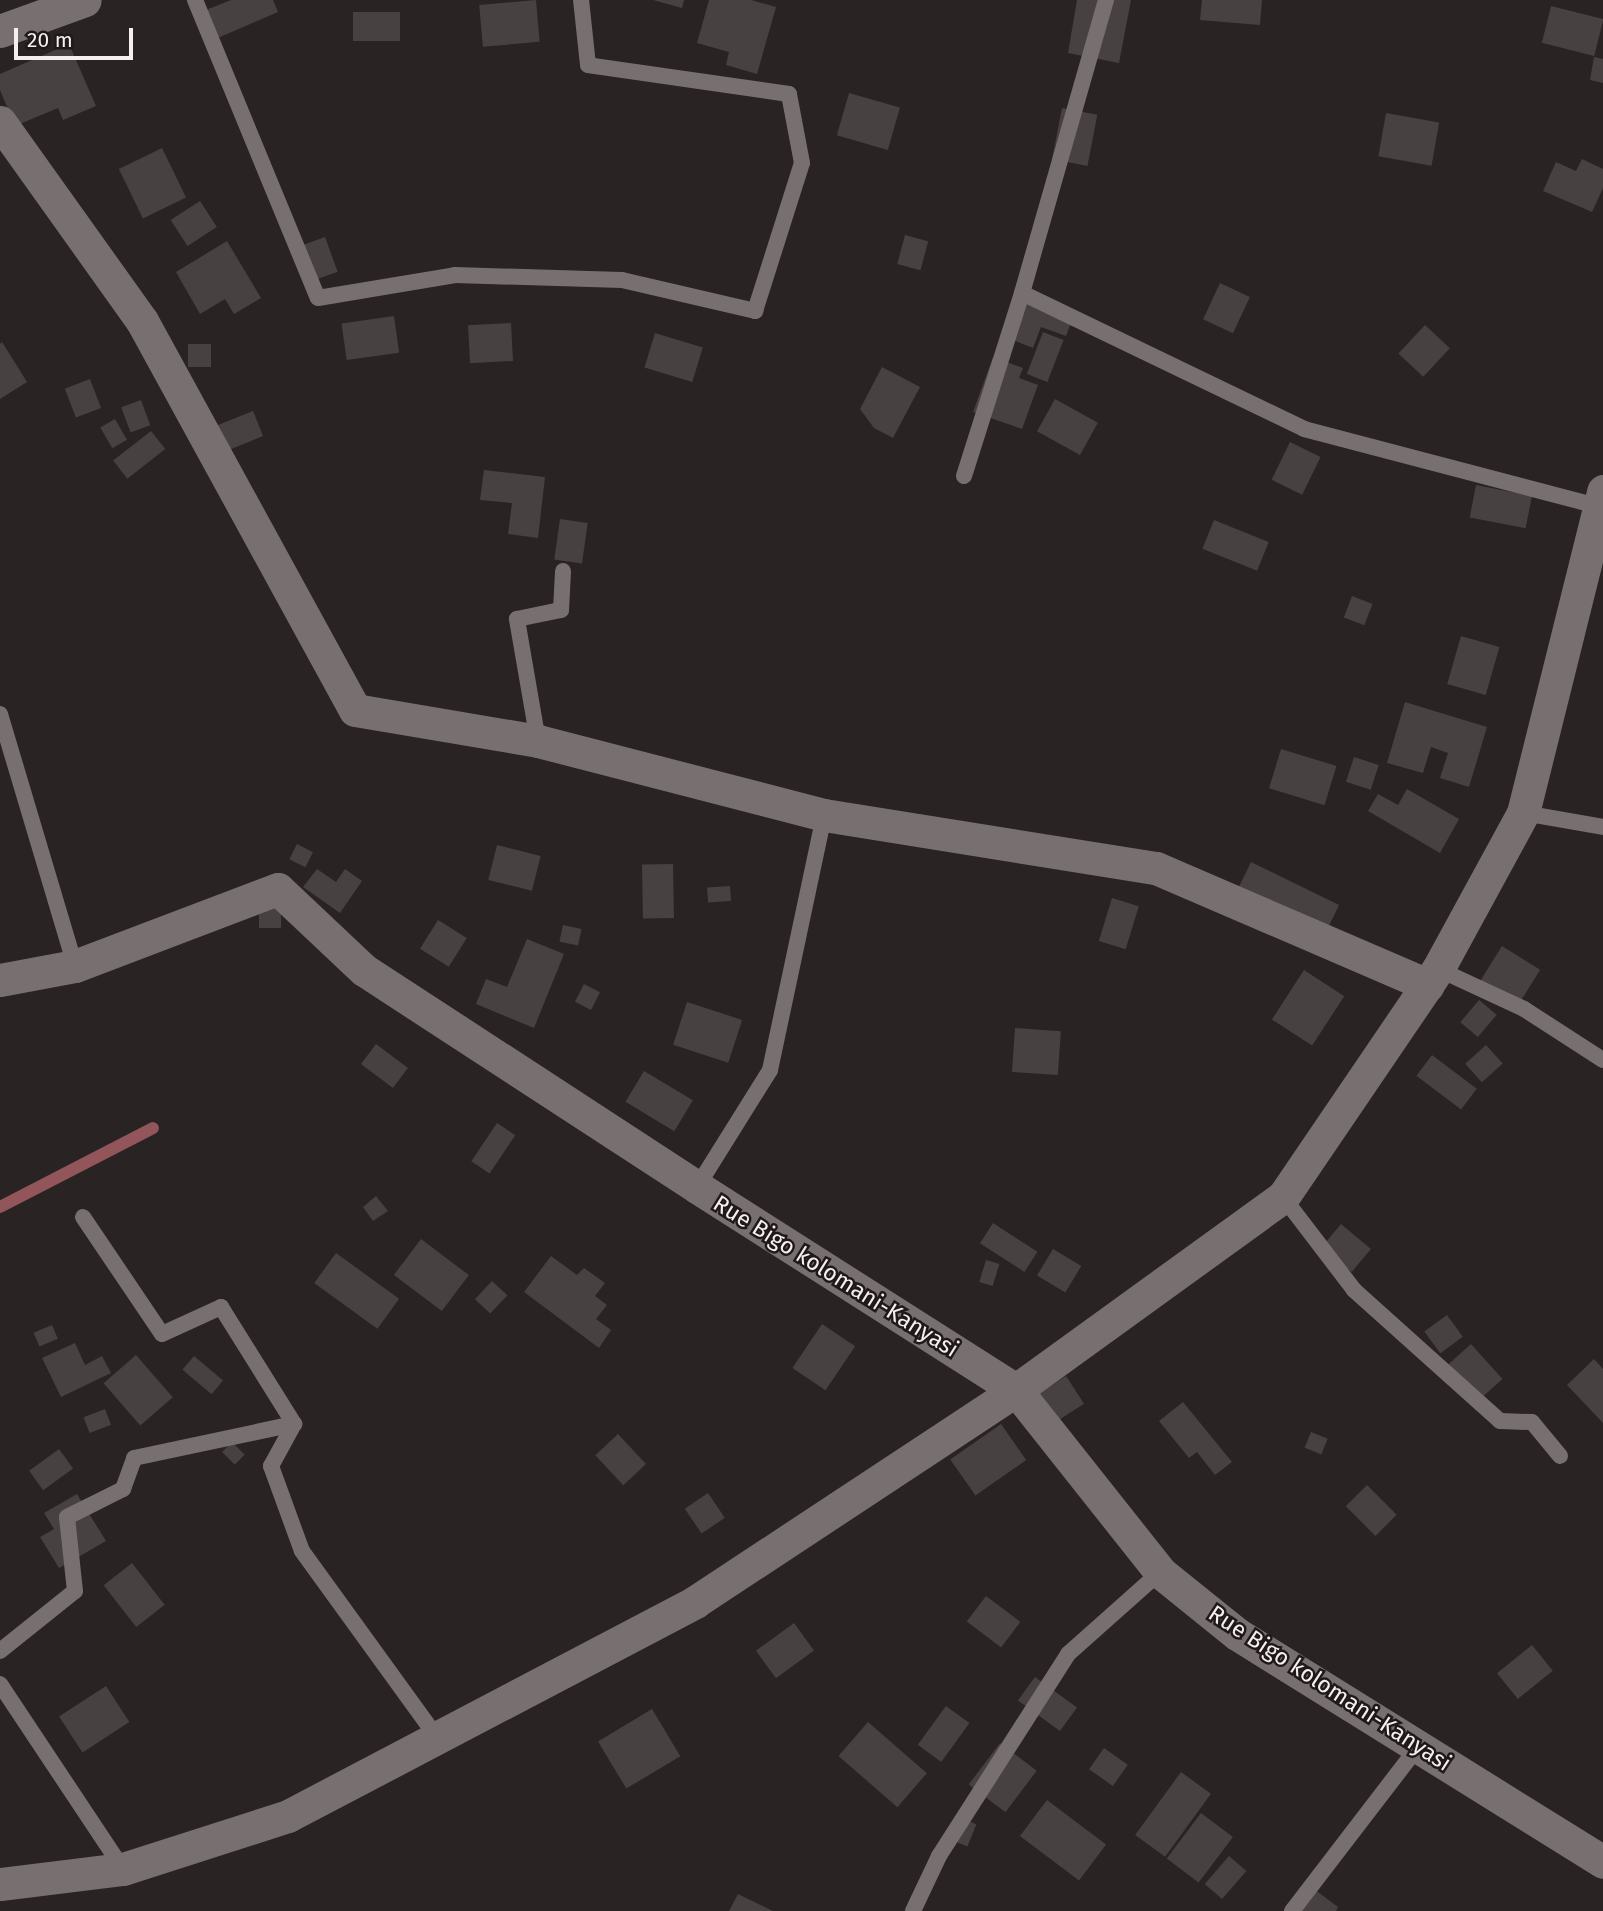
<!DOCTYPE html>
<html>
<head>
<meta charset="utf-8">
<style>
  body { margin:0 }
  #map { position:relative; width:1603px; height:1911px; overflow:hidden; background:#292323; font-family:"Fira Sans",sans-serif }
  div>[style] { position:absolute }
  [style*='--x'] { left:calc(var(--x)*1px); top:calc(var(--y)*1px); width:calc(var(--w)*1px); rotate:calc(var(--a)*1deg) }
  .stream>* { height:12px; margin:-6px; padding:0 6px; transform-origin:6px; border-radius:6px; background:#92555a }
  .building>* { inset:0; background:#484141; transform-origin:0 0 }
  .lane>* { height:16px; margin:-8px; padding:0 8px; transform-origin:8px; border-radius:8px; background:#786f70 }
  .street>* { height:33px; margin:-16.5px; padding:0 16.5px; transform-origin:16.5px; border-radius:16.5px; background:#786f70 }
  span { translate:-50% -50%; white-space:nowrap; text-align:center; line-height:1.15; -webkit-text-stroke:5px #20191a; paint-order:stroke }
  .street-label { font-size:23px; color:#f5f0f0 }
  .scale { position:absolute; left:14px; top:28px; width:119px; height:32px; box-sizing:border-box; border:4px solid #f5f0f0; border-top:0; padding-left:9px; font-size:21px; line-height:24px; white-space:nowrap; color:#f5f0f0; -webkit-text-stroke:5px #20191a; paint-order:stroke }
</style>
</head>
<body>
<div id="map">
  <div class="stream">
    <div style="--x:0;--y:1207;--w:172;--a:-27.3"></div>
  </div>
  <div class="building">
    <div style="clip-path:polygon(231px 0,273px 0,278px 12px,213px 40px,201px 12px)"></div>
    <div style="left:536px;top:0;width:42px;height:57px;rotate:85deg"></div>
    <div style="clip-path:polygon(653px 0,684px 0,682px 8px)"></div>
    <div style="clip-path:polygon(709px 0,751px 0,776px 7px,757px 74px,726px 65px,729px 52px,697px 43px)"></div>
    <div style="clip-path:polygon(1077px 0,1131px 0,1119px 63px,1068px 53px)"></div>
    <div style="clip-path:polygon(1202px 0,1262px 0,1260px 25px,1200px 20px)"></div>
    <div style="left:1551px;top:6px;width:54px;height:38px;rotate:14deg"></div>
    <div style="left:353px;top:12px;width:47px;height:29px"></div>
    <div style="clip-path:polygon(69px 44px,96px 106px,63px 120px,58px 108px,15px 126px,0 90px,0 74px)"></div>
    <div style="clip-path:polygon(1594px 57px,1603px 59px,1603px 83px,1590px 80px)"></div>
    <div style="left:849px;top:93px;width:53px;height:44px;rotate:16deg"></div>
    <div style="left:1062px;top:108px;width:36px;height:52px;rotate:11deg"></div>
    <div style="left:1386px;top:113px;width:54px;height:44px;rotate:10deg"></div>
    <div style="left:162px;top:148px;width:55px;height:48px;rotate:64deg"></div>
    <div style="clip-path:polygon(1582px 159px,1603px 169px,1603px 188px,1592px 212px,1543px 191px,1556px 162px,1576px 171px)"></div>
    <div style="left:200px;top:201px;width:31px;height:35px;rotate:57deg"></div>
    <div style="left:905px;top:235px;width:24px;height:30px;rotate:15deg"></div>
    <div style="left:325px;top:237px;width:37px;height:25px;rotate:70deg"></div>
    <div style="clip-path:polygon(227px 241px,261px 298px,234px 314px,225px 299px,200px 314px,176px 272px)"></div>
    <div style="left:1220px;top:283px;width:33px;height:40px;rotate:25deg"></div>
    <div style="clip-path:polygon(1021px 301px,1072px 320px,1066px 336px,1041px 327px,1033px 348px,1008px 338px)"></div>
    <div style="left:394px;top:316px;width:37px;height:53px;rotate:82deg"></div>
    <div style="left:511px;top:323px;width:38px;height:43px;rotate:87deg"></div>
    <div style="left:1425px;top:325px;width:34px;height:39px;rotate:43deg"></div>
    <div style="left:1043px;top:332px;width:22px;height:45px;rotate:21deg"></div>
    <div style="left:655px;top:333px;width:50px;height:36px;rotate:17deg"></div>
    <div style="clip-path:polygon(2px 342px,27px 382px,0 399px,0 344px)"></div>
    <div style="left:188px;top:344px;width:23px;height:23px"></div>
    <div style="clip-path:polygon(993px 357px,1023px 368px,1019px 378px,1038px 385px,1022px 429px,973px 412px)"></div>
    <div style="clip-path:polygon(882px 367px,920px 387px,893px 438px,874px 428px,860px 409px)"></div>
    <div style="left:90px;top:379px;width:31px;height:27px;rotate:69deg"></div>
    <div style="left:1055px;top:399px;width:49px;height:37px;rotate:29deg"></div>
    <div style="left:141px;top:400px;width:27px;height:21px;rotate:70deg"></div>
    <div style="left:253px;top:411px;width:27px;height:39px;rotate:68deg"></div>
    <div style="left:115px;top:419px;width:24px;height:17px;rotate:60deg"></div>
    <div style="left:151px;top:431px;width:23px;height:48px;rotate:52deg"></div>
    <div style="left:1290px;top:442px;width:34px;height:42px;rotate:26deg"></div>
    <div style="clip-path:polygon(484px 470px,545px 477px,538px 538px,508px 534px,512px 503px,480px 500px)"></div>
    <div style="left:1476px;top:485px;width:57px;height:33px;rotate:11deg"></div>
    <div style="left:560px;top:519px;width:28px;height:41px;rotate:8deg"></div>
    <div style="left:1214px;top:520px;width:59px;height:31px;rotate:22deg"></div>
    <div style="left:1352px;top:596px;width:22px;height:23px;rotate:21deg"></div>
    <div style="left:1461px;top:636px;width:40px;height:50px;rotate:16deg"></div>
    <div style="clip-path:polygon(1405px 702px,1487px 727px,1469px 787px,1440px 778px,1448px 753px,1431px 747px,1423px 773px,1387px 763px)"></div>
    <div style="left:1281px;top:749px;width:58px;height:41px;rotate:17deg"></div>
    <div style="left:1354px;top:757px;width:26px;height:26px;rotate:18deg"></div>
    <div style="clip-path:polygon(1407px 789px,1459px 819px,1440px 853px,1368px 811px,1378px 794px,1398px 805px)"></div>
    <div style="left:297px;top:844px;width:18px;height:17px;rotate:27deg"></div>
    <div style="left:497px;top:845px;width:45px;height:36px;rotate:14deg"></div>
    <div style="left:1251px;top:862px;width:98px;height:37px;rotate:26deg"></div>
    <div style="left:673px;top:864px;width:54px;height:31px;rotate:89deg"></div>
    <div style="clip-path:polygon(317px 869px,336px 882px,345px 869px,362px 881px,340px 913px,303px 887px)"></div>
    <div style="left:730px;top:886px;width:15px;height:23px;rotate:86deg"></div>
    <div style="left:1112px;top:898px;width:28px;height:45px;rotate:17deg"></div>
    <div style="left:281px;top:907px;width:21px;height:22px;rotate:90deg"></div>
    <div style="left:438px;top:920px;width:34px;height:34px;rotate:32deg"></div>
    <div style="left:563px;top:925px;width:19px;height:17px;rotate:12deg"></div>
    <div style="clip-path:polygon(527px 939px,564px 954px,534px 1028px,476px 1004px,486px 979px,507px 987px)"></div>
    <div style="left:1502px;top:946px;width:45px;height:45px;rotate:32deg"></div>
    <div style="left:1304px;top:970px;width:48px;height:59px;rotate:33deg"></div>
    <div style="left:584px;top:984px;width:18px;height:20px;rotate:27deg"></div>
    <div style="left:1479px;top:1000px;width:23px;height:29px;rotate:40deg"></div>
    <div style="left:687px;top:1002px;width:58px;height:45px;rotate:18deg"></div>
    <div style="left:1015px;top:1028px;width:46px;height:44px;rotate:4deg"></div>
    <div style="left:376px;top:1044px;width:40px;height:25px;rotate:37deg"></div>
    <div style="left:1486px;top:1045px;width:25px;height:28px;rotate:48deg"></div>
    <div style="left:1432px;top:1055px;width:56px;height:26px;rotate:37deg"></div>
    <div style="left:644px;top:1071px;width:57px;height:36px;rotate:31deg"></div>
    <div style="left:497px;top:1123px;width:22px;height:46px;rotate:34deg"></div>
    <div style="clip-path:polygon(376px 1196px,388px 1211px,373px 1221px,363px 1207px)"></div>
    <div style="left:993px;top:1223px;width:53px;height:24px;rotate:33deg"></div>
    <div style="left:1341px;top:1224px;width:39px;height:30px;rotate:40deg"></div>
    <div style="left:421px;top:1239px;width:60px;height:45px;rotate:37deg"></div>
    <div style="left:1053px;top:1249px;width:33px;height:31px;rotate:31deg"></div>
    <div style="left:336px;top:1253px;width:78px;height:37px;rotate:36deg"></div>
    <div style="clip-path:polygon(551px 1256px,577px 1275px,584px 1268px,605px 1283px,595px 1296px,607px 1305px,596px 1319px,611px 1330px,599px 1348px,524px 1292px)"></div>
    <div style="left:986px;top:1260px;width:14px;height:23px;rotate:17deg"></div>
    <div style="left:492px;top:1281px;width:21px;height:25px;rotate:43deg"></div>
    <div style="left:1447px;top:1315px;width:27px;height:28px;rotate:54deg"></div>
    <div style="left:822px;top:1324px;width:40px;height:53px;rotate:34deg"></div>
    <div style="left:52px;top:1325px;width:15px;height:20px;rotate:67deg"></div>
    <div style="clip-path:polygon(75px 1343px,85px 1365px,102px 1356px,111px 1373px,61px 1397px,42px 1358px)"></div>
    <div style="left:1471px;top:1344px;width:47px;height:34px;rotate:48deg"></div>
    <div style="left:136px;top:1355px;width:56px;height:43px;rotate:49deg"></div>
    <div style="left:194px;top:1356px;width:38px;height:18px;rotate:40deg"></div>
    <div style="clip-path:polygon(1594px 1359px,1603px 1369px,1603px 1423px,1567px 1385px)"></div>
    <div style="left:1066px;top:1376px;width:33px;height:42px;rotate:57deg"></div>
    <div style="clip-path:polygon(1183px 1402px,1232px 1462px,1215px 1475px,1197px 1452px,1189px 1458px,1159px 1421px)"></div>
    <div style="left:105px;top:1409px;width:17px;height:23px;rotate:69deg"></div>
    <div style="left:1001px;top:1424px;width:44px;height:62px;rotate:55deg"></div>
    <div style="left:1311px;top:1432px;width:18px;height:17px;rotate:22deg"></div>
    <div style="left:618px;top:1434px;width:41px;height:31px;rotate:47deg"></div>
    <div style="left:232px;top:1442px;width:18px;height:14px;rotate:45deg"></div>
    <div style="left:59px;top:1449px;width:24px;height:37px;rotate:54deg"></div>
    <div style="left:1367px;top:1485px;width:42px;height:30px;rotate:45deg"></div>
    <div style="left:708px;top:1493px;width:30px;height:28px;rotate:56deg"></div>
    <div style="clip-path:polygon(77px 1494px,106px 1541px,59px 1568px,40px 1537px,54px 1529px,44px 1513px)"></div>
    <div style="left:132px;top:1563px;width:53px;height:36px;rotate:52deg"></div>
    <div style="left:986px;top:1596px;width:43px;height:32px;rotate:37deg"></div>
    <div style="left:794px;top:1623px;width:34px;height:47px;rotate:54deg"></div>
    <div style="left:1532px;top:1645px;width:33px;height:45px;rotate:51deg"></div>
    <div style="left:1035px;top:1677px;width:52px;height:29px;rotate:36deg"></div>
    <div style="left:106px;top:1686px;width:43px;height:56px;rotate:57deg"></div>
    <div style="left:946px;top:1706px;width:29px;height:48px;rotate:36deg"></div>
    <div style="left:652px;top:1709px;width:55px;height:63px;rotate:59deg"></div>
    <div style="left:868px;top:1722px;width:78px;height:45px;rotate:41deg"></div>
    <div style="left:1000px;top:1743px;width:46px;height:52px;rotate:37deg"></div>
    <div style="left:1104px;top:1748px;width:29px;height:26px;rotate:35deg"></div>
    <div style="left:1181px;top:1772px;width:37px;height:78px;rotate:36deg"></div>
    <div style="left:1047px;top:1800px;width:74px;height:45px;rotate:37deg"></div>
    <div style="left:1201px;top:1813px;width:40px;height:57px;rotate:37deg"></div>
    <div style="left:956px;top:1816px;width:22px;height:24px;rotate:22deg"></div>
    <div style="left:1229px;top:1856px;width:23px;height:37px;rotate:41deg"></div>
    <div style="clip-path:polygon(1310px 1886px,1338px 1907px,1336px 1911px,1290px 1911px)"></div>
    <div style="clip-path:polygon(738px 1894px,773px 1911px,729px 1911px)"></div>
  </div>
  <div class="lane">
    <div style="--x:195;--y:0;--w:322;--a:67.6"></div>
    <div style="--x:318;--y:298;--w:139;--a:-9.5"></div>
    <div style="--x:455;--y:275;--w:167;--a:1.7"></div>
    <div style="--x:622;--y:280;--w:137;--a:13.1"></div>
    <div style="--x:755;--y:311;--w:155;--a:-72.4"></div>
    <div style="--x:802;--y:163;--w:70;--a:-100.7"></div>
    <div style="--x:789;--y:94;--w:203;--a:-171.8"></div>
    <div style="--x:588;--y:65;--w:65;--a:-96.1"></div>
    <div style="--x:1106;--y:0;--w:305;--a:106"></div>
    <div style="--x:1022;--y:293;--w:313;--a:25.7"></div>
    <div style="--x:1304;--y:429;--w:304;--a:14.7"></div>
    <div style="--x:964;--y:476;--w:192;--a:-72.4"></div>
    <div style="--x:0;--y:714;--w:263;--a:73.4"></div>
    <div style="--x:538;--y:741;--w:124;--a:-99.8"></div>
    <div style="--x:517;--y:619;--w:45;--a:-11.6"></div>
    <div style="--x:561;--y:610;--w:39;--a:-87"></div>
    <div style="--x:1523;--y:813;--w:81;--a:9.9"></div>
    <div style="--x:1438;--y:969;--w:95;--a:24.9"></div>
    <div style="--x:1524;--y:1009;--w:94;--a:32.8"></div>
    <div style="--x:697;--y:1187;--w:138;--a:-58"></div>
    <div style="--x:770;--y:1070;--w:261;--a:-78"></div>
    <div style="--x:1283;--y:1197;--w:117;--a:52.6"></div>
    <div style="--x:1354;--y:1290;--w:196;--a:41.9"></div>
    <div style="--x:1500;--y:1421;--w:32;--a:2"></div>
    <div style="--x:1532;--y:1422;--w:44;--a:50.5"></div>
    <div style="--x:83;--y:1217;--w:141;--a:56"></div>
    <div style="--x:162;--y:1334;--w:65;--a:-24.6"></div>
    <div style="--x:221;--y:1307;--w:138;--a:58"></div>
    <div style="--x:294;--y:1424;--w:48;--a:118.7"></div>
    <div style="--x:271;--y:1466;--w:90;--a:70"></div>
    <div style="--x:302;--y:1551;--w:232;--a:54.1"></div>
    <div style="--x:0;--y:1651;--w:96;--a:-38.7"></div>
    <div style="--x:75;--y:1591;--w:74;--a:-96.2"></div>
    <div style="--x:67;--y:1517;--w:63;--a:-26.6"></div>
    <div style="--x:123;--y:1489;--w:33;--a:-70"></div>
    <div style="--x:134;--y:1458;--w:164;--a:-12"></div>
    <div style="--x:0;--y:1684;--w:222;--a:56.4"></div>
    <div style="--x:913;--y:1911;--w:61;--a:-64.7"></div>
    <div style="--x:939;--y:1856;--w:240;--a:-57.4"></div>
    <div style="--x:1068;--y:1654;--w:123;--a:-41.7"></div>
    <div style="--x:1292;--y:1911;--w:207;--a:-52.5"></div>
  </div>
  <div class="street">
    <div style="--x:0;--y:31;--w:90;--a:-20"></div>
    <div style="--x:0;--y:122;--w:244;--a:54.5"></div>
    <div style="--x:142;--y:321;--w:443;--a:61.3"></div>
    <div style="--x:355;--y:710;--w:186;--a:9.6"></div>
    <div style="--x:538;--y:741;--w:295;--a:14.5"></div>
    <div style="--x:824;--y:815;--w:336;--a:9.1"></div>
    <div style="--x:1156;--y:868;--w:296;--a:23.3"></div>
    <div style="--x:0;--y:980;--w:76;--a:-10.6"></div>
    <div style="--x:75;--y:966;--w:217;--a:-20.8"></div>
    <div style="--x:278;--y:889;--w:118;--a:43.3"></div>
    <div style="--x:364;--y:970;--w:397;--a:33.1"></div>
    <div style="--x:697;--y:1187;--w:378;--a:32.5"></div>
    <div style="--x:1016;--y:1390;--w:232;--a:51.6"></div>
    <div style="--x:1160;--y:1572;--w:99;--a:38.8"></div>
    <div style="--x:1237;--y:1634;--w:431;--a:31.9"></div>
    <div style="--x:0;--y:1884;--w:124;--a:-7"></div>
    <div style="--x:123;--y:1869;--w:173;--a:-17.8"></div>
    <div style="--x:288;--y:1816;--w:460;--a:-27.7"></div>
    <div style="--x:695;--y:1602;--w:385;--a:-33.4"></div>
    <div style="--x:1016;--y:1390;--w:329;--a:-35.9"></div>
    <div style="--x:1283;--y:1197;--w:276;--a:-55.8"></div>
    <div style="--x:1438;--y:969;--w:178;--a:-61.4"></div>
    <div style="--x:1523;--y:813;--w:332;--a:-76"></div>
  </div>
  <div class="street-label">
    <span style="left:836px;top:1276px;rotate:32deg">Rue Bigo kolomani-Kanyasi</span>
    <span style="left:1330px;top:1688px;rotate:33deg">Rue Bigo kolomani-Kanyasi</span>
  </div>
  <div class="scale">20 m</div>
</div>
</body>
</html>
